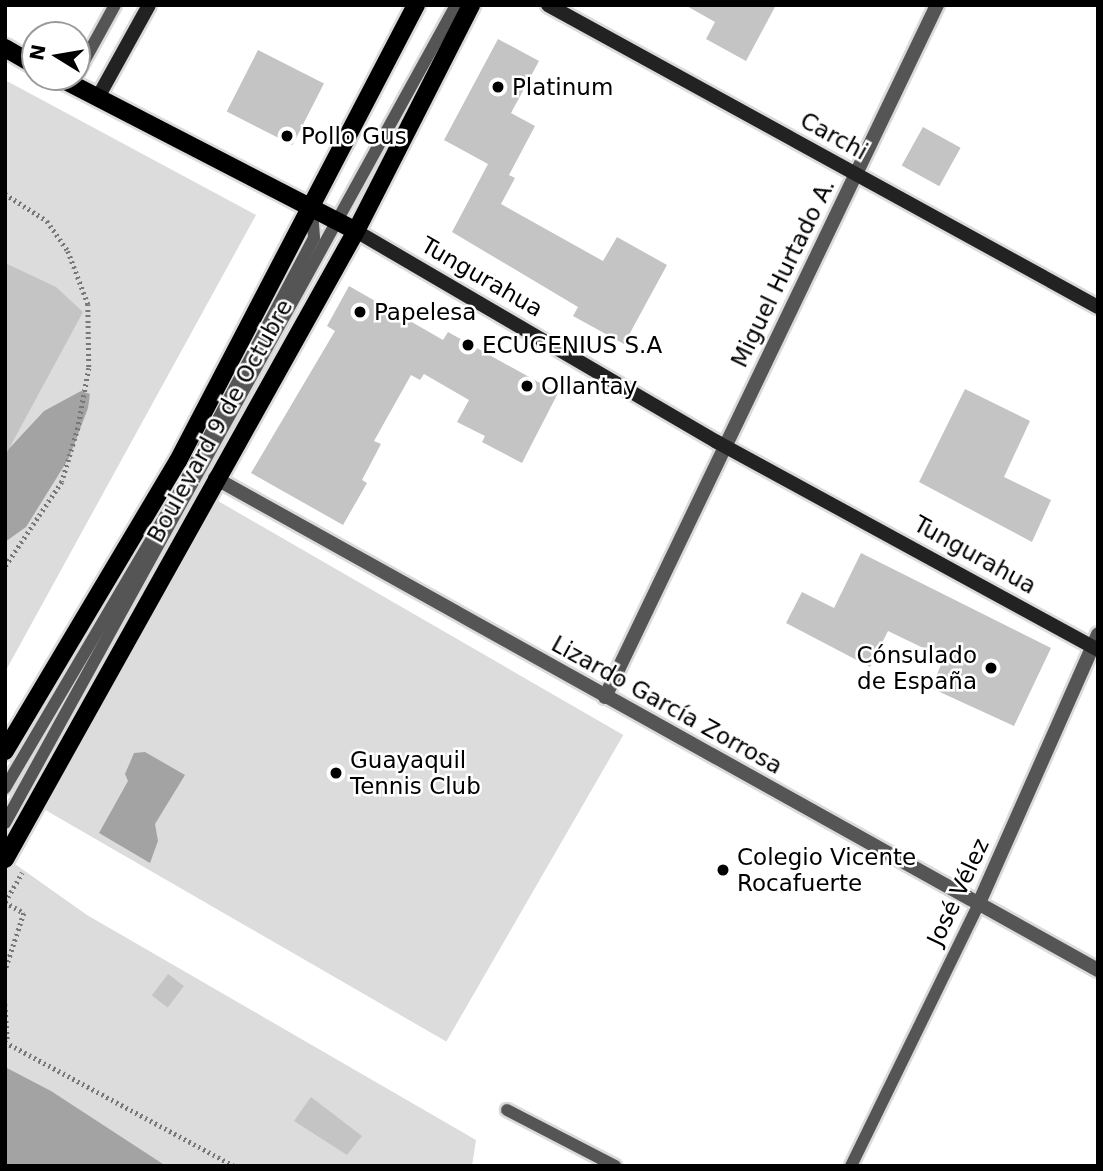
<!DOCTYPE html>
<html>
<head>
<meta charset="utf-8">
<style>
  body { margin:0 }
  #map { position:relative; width:1103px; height:1171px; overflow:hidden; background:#fff; font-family:"DejaVu Sans",sans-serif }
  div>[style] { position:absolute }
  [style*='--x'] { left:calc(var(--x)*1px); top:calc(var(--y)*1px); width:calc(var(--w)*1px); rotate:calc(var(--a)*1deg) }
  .green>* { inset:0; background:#dcdcdc; transform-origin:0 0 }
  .water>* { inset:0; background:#a3a3a3 }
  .building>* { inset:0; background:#c4c4c4; transform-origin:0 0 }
  .path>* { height:4.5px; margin-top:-2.25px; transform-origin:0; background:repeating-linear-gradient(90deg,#777 0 2px,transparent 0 5.5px) }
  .roads { filter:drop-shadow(2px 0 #dbdbdb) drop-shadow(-2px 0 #dbdbdb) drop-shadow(0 2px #dbdbdb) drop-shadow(0 -2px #dbdbdb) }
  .lane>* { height:12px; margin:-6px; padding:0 6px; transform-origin:6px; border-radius:6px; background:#555 }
  .street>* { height:14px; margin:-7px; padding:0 7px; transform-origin:7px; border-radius:7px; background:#555 }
  .secondary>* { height:14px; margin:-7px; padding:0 7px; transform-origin:7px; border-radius:7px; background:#222 }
  .primary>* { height:18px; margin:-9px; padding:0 9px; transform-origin:9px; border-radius:9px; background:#000 }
  .dots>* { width:19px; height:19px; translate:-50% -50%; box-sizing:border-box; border:4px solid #fff; border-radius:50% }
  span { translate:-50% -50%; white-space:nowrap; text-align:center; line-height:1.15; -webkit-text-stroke:5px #fff; paint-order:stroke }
  .poi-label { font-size:23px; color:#000 }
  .left { translate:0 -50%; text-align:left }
  .right { translate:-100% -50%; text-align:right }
  .street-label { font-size:23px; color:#000 }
  .frame { position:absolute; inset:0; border:7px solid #000; pointer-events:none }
  .north { position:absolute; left:21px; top:21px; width:70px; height:70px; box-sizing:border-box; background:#fff; border:2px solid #999; border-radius:50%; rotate:281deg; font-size:19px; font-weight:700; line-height:28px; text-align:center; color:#000 }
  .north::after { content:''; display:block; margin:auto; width:24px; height:32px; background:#000; clip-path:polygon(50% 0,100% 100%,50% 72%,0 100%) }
</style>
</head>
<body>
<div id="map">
  <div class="green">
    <div style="clip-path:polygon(5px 80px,256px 215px,5px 672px)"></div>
    <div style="left:218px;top:501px;width:468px;height:354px;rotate:30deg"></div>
    <div style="clip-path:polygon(5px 857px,87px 915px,476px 1140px,472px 1166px,162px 1166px,5px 1071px)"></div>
  </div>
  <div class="water">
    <div style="clip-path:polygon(81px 391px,90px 394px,88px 408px,69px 458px,26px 527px,5px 542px,5px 453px,44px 411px)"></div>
    <div style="clip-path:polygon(145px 752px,185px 775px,155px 824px,158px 841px,150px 863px,99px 833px,128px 781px,125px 774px,134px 753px)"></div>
    <div style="clip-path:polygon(5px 1067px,51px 1091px,166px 1166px,5px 1166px)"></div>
  </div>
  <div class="building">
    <div style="clip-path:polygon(685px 5px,776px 5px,746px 61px,706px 39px,715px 22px)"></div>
    <div style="clip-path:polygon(498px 39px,539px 61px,511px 113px,535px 126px,509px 175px,515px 178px,501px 204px,603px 261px,617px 237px,667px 265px,624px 344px,573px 316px,578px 307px,452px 232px,488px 164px,444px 140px)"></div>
    <div style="left:258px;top:50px;width:74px;height:69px;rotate:27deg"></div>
    <div style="left:923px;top:127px;width:43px;height:44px;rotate:29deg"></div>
    <div style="clip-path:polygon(5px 263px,56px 287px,83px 312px,5px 456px)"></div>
    <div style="clip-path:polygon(349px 286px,443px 340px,448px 332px,558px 393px,522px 463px,482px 442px,485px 436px,457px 422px,469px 400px,424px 374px,420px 380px,411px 375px,374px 441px,381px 444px,362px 480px,367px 483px,343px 525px,251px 473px,335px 331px,327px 326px)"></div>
    <div style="clip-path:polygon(965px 389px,1030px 421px,1004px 477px,1051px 500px,1032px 542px,919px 482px)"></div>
    <div style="clip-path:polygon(861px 553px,1051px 648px,1014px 726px,931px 688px,944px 658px,888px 631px,870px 667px,786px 623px,802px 592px,834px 608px)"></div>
    <div style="left:168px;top:974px;width:20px;height:27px;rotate:37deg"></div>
    <div style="clip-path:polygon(311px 1097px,362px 1136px,347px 1155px,294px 1121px)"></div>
  </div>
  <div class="path">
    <div style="--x:5;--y:194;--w:50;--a:32.7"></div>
    <div style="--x:47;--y:221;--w:37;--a:55"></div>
    <div style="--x:68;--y:251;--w:57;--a:69.3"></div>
    <div style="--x:88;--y:304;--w:64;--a:89.1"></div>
    <div style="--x:89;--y:368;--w:61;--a:100.4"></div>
    <div style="--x:78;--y:428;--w:56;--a:106.5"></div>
    <div style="--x:62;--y:482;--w:102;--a:123.8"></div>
    <div style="--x:5;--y:902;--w:34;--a:-60"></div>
    <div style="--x:5;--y:902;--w:22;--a:30"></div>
    <div style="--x:24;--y:913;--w:61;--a:108.1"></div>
    <div style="--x:5;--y:1004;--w:39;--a:86"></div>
    <div style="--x:5;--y:1042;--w:260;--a:28.4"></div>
  </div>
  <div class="roads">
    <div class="lane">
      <div style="--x:77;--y:74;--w:79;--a:-61.2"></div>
      <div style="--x:5;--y:788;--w:347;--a:-59.5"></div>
      <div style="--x:181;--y:489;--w:284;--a:-62.1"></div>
      <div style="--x:314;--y:238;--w:30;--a:-94"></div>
      <div style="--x:5;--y:823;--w:934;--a:-61.13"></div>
      <div style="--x:507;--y:1110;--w:122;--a:27.4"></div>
      <div style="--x:851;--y:1166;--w:292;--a:-64"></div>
    </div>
    <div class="street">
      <div style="--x:215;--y:478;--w:1011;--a:29.13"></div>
      <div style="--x:605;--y:697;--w:768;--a:-64.37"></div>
      <div style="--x:979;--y:903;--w:294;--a:-66.1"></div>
    </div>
    <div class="secondary">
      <div style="--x:548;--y:5;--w:627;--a:28.77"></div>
      <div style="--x:97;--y:99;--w:107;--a:-61"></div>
      <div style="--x:356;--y:231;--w:418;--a:30.3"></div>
      <div style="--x:717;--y:442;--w:434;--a:28.6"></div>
    </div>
    <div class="primary">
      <div style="--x:5;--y:48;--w:34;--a:30"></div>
      <div style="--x:58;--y:77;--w:335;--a:27.3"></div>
      <div style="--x:5;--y:751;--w:338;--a:-59.2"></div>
      <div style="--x:178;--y:461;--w:514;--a:-62.44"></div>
      <div style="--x:5;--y:859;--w:719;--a:-60.8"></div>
      <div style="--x:356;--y:231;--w:254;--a:-63"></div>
    </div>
  </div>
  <div class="dots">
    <div style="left:498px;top:87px;background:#000"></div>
    <div style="left:287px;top:136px;background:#000"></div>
    <div style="left:360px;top:312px;background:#000"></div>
    <div style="left:468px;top:345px;background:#000"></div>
    <div style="left:527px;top:386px;background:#000"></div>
    <div style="left:991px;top:668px;background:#000"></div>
    <div style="left:336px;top:773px;background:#000"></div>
    <div style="left:723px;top:870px;background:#000"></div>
  </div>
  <div class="poi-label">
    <span class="left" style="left:512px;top:87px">Platinum</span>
    <span class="left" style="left:301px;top:136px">Pollo Gus</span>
    <span class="left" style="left:374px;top:312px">Papelesa</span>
    <span class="left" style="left:482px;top:345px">ECUGENIUS S.A</span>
    <span class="left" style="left:541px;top:386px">Ollantay</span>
    <span class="right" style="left:977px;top:668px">Cónsulado<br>de España</span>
    <span class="left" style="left:350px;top:773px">Guayaquil<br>Tennis Club</span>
    <span class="left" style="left:737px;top:870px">Colegio Vicente<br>Rocafuerte</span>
  </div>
  <div class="street-label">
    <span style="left:834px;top:136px;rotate:29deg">Carchi</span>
    <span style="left:783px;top:273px;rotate:-64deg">Miguel Hurtado A.</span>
    <span style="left:482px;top:277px;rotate:30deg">Tungurahua</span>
    <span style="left:220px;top:421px;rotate:-61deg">Boulevard 9 de Octubre</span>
    <span style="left:975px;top:555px;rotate:29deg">Tungurahua</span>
    <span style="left:667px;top:705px;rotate:29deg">Lizardo García Zorrosa</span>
    <span style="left:958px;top:892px;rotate:-65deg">José Vélez</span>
  </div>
  <div class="frame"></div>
  <div class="north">N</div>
</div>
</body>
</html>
